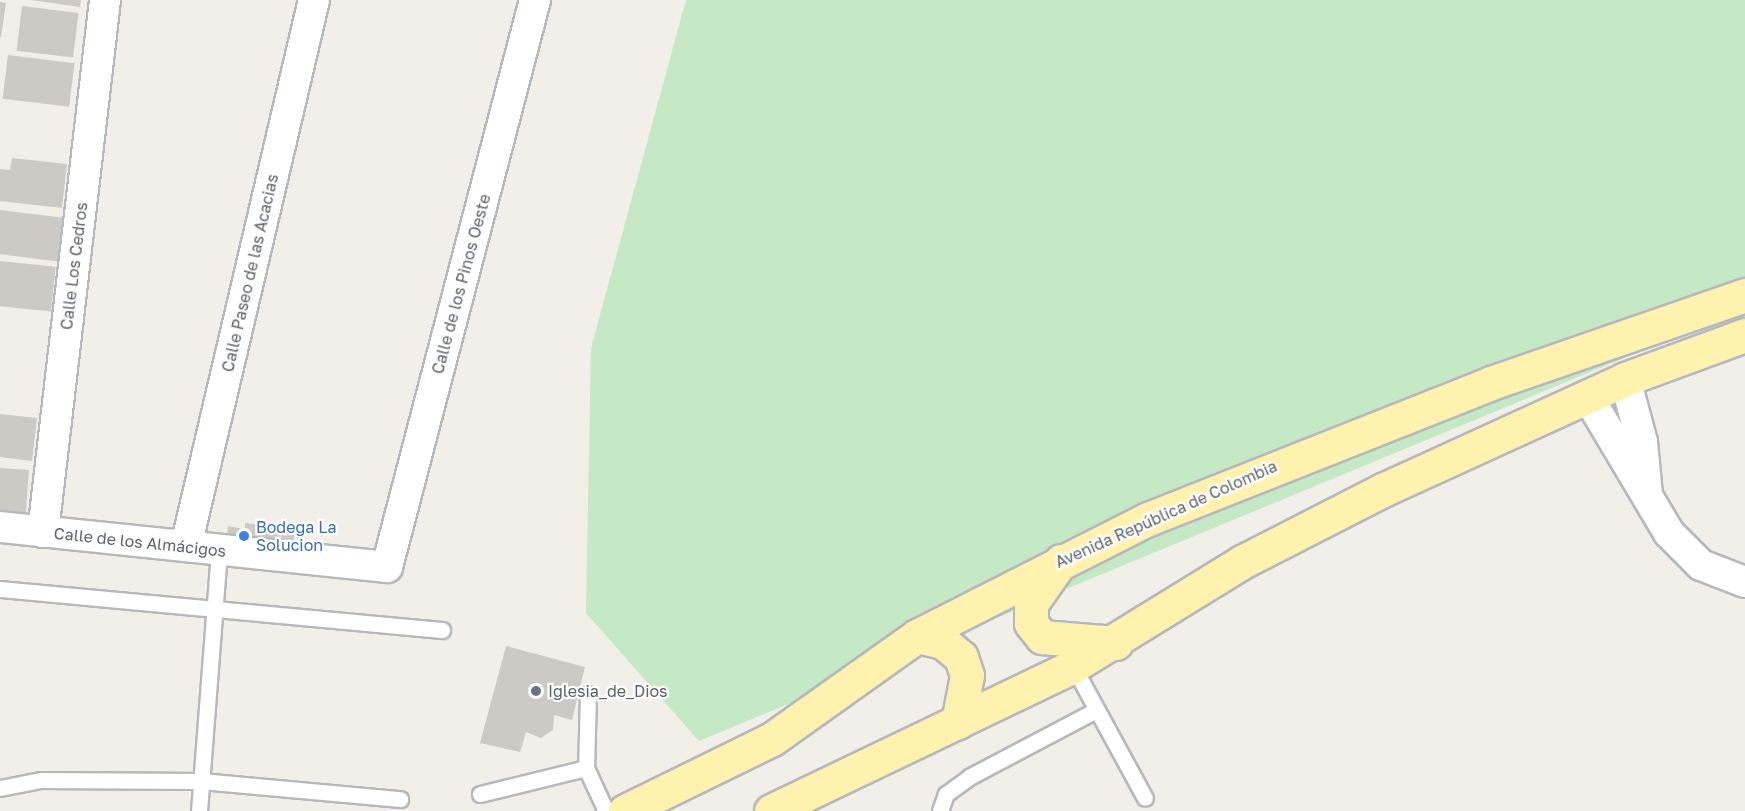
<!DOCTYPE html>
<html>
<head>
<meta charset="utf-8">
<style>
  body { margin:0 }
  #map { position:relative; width:1745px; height:811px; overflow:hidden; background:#f1efe8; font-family:"Golos Text",sans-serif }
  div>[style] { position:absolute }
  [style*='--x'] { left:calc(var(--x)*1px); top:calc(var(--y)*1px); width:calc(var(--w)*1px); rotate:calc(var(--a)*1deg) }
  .green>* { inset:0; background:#c5e8c5 }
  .building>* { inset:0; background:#cccac5; transform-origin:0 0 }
  .roads { filter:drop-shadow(2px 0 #b5b8bc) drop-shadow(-2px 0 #b5b8bc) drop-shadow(0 2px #b5b8bc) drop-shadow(0 -2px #b5b8bc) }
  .lane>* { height:15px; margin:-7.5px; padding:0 7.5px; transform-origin:7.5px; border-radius:7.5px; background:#fff }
  .street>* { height:30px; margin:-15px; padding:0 15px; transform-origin:15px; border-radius:15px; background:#fff }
  .primary>* { height:33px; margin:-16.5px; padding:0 16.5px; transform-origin:16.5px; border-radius:16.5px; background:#fff2af }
  .dots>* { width:16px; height:16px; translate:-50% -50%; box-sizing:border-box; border:3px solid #fff; border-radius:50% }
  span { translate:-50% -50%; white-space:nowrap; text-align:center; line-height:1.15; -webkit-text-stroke:4.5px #fff; paint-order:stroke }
  .street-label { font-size:16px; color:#5f6368 }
  .shop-label { font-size:16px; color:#366cbe }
  .left { translate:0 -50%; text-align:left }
  .worship-label { font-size:16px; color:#5b616d }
</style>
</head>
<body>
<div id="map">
  <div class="green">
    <div style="clip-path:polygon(686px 0,1745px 0,1745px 308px,699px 741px,586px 613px,591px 348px)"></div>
  </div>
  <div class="building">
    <div style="clip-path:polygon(31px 0,81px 0,80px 7px)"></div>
    <div style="clip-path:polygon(0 2px,6px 3px,1px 37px,0 37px)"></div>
    <div style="left:22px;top:6px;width:57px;height:45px;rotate:7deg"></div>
    <div style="left:8px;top:55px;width:67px;height:44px;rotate:7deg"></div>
    <div style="clip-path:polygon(12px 158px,67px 164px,62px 208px,0 201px,0 169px,10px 170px)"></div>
    <div style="left:0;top:210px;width:64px;height:44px;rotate:7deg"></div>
    <div style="left:0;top:261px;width:56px;height:45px;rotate:6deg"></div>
    <div style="clip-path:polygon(0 414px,37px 418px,32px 461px,0 457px)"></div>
    <div style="left:0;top:468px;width:29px;height:43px;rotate:4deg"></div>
    <div style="clip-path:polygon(245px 523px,295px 530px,292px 552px,226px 543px,228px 526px,245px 529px)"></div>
    <div style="clip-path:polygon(506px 646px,585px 667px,572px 720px,554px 715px,553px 730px,541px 738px,526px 732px,520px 752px,480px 743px)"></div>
  </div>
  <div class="roads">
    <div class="lane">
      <div style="--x:0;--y:589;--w:444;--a:5.3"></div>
      <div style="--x:1073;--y:666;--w:150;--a:61.4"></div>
      <div style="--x:588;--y:694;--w:74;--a:91.5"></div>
      <div style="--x:586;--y:768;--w:47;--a:65.1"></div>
      <div style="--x:0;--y:788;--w:42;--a:-11"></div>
      <div style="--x:41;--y:780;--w:160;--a:0.4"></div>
      <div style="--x:201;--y:781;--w:200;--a:5.2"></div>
      <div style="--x:480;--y:794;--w:109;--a:-13.8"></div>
      <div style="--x:199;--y:811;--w:262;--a:-85.6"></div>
      <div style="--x:940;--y:811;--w:18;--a:-71"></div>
      <div style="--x:946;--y:794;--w:29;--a:-36"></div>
      <div style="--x:969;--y:777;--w:144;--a:-27.8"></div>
    </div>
    <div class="street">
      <div style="--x:1625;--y:379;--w:65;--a:74.9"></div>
      <div style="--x:1642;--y:442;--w:53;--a:84.6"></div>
      <div style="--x:1588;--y:397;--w:158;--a:59.2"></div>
      <div style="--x:1669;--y:533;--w:45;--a:45"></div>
      <div style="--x:1701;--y:565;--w:47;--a:21.1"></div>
      <div style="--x:0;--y:527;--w:389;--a:5.9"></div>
      <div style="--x:387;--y:567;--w:586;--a:-75.37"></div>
      <div style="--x:43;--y:532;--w:536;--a:-83.35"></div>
      <div style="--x:186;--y:546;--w:561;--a:-76.81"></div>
    </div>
    <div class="primary">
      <div style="--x:1061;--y:561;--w:52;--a:124.9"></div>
      <div style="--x:1031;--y:604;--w:19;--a:90"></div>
      <div style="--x:1031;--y:623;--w:18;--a:52"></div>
      <div style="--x:1042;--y:637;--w:74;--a:4.6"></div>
      <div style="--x:917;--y:636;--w:27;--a:13"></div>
      <div style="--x:943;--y:642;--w:23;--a:40"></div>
      <div style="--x:961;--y:657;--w:19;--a:72"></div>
      <div style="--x:967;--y:675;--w:48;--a:100.8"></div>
      <div style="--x:625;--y:811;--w:164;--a:-26.1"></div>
      <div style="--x:772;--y:739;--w:178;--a:-35.4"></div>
      <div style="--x:917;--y:636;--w:259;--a:-26.9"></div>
      <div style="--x:1148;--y:519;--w:369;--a:-21.6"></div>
      <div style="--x:1491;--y:383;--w:269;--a:-19.1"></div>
      <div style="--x:771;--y:811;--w:335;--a:-25.6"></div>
      <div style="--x:1073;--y:666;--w:198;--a:-31.6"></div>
      <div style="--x:1242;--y:562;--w:158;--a:-27.1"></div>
      <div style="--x:1383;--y:490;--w:266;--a:-24.6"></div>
      <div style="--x:1625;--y:379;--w:128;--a:-20.1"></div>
    </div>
  </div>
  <div class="dots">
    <div style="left:244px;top:536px;background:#3f7fe0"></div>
    <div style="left:536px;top:691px;background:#6b7280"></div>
  </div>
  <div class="street-label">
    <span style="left:74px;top:266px;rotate:-83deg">Calle Los Cedros</span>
    <span style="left:250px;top:273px;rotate:-77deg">Calle Paseo de las Acacias</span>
    <span style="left:461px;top:284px;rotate:-75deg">Calle de los Pinos Oeste</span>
    <span style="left:1166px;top:514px;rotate:-24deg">Avenida República de Colombia</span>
    <span style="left:140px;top:542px;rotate:6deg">Calle de los Almácigos</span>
  </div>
  <div class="shop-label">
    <span class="left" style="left:256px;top:536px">Bodega La<br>Solucion</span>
  </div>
  <div class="worship-label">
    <span class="left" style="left:548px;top:691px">Iglesia_de_Dios</span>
  </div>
</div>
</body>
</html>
